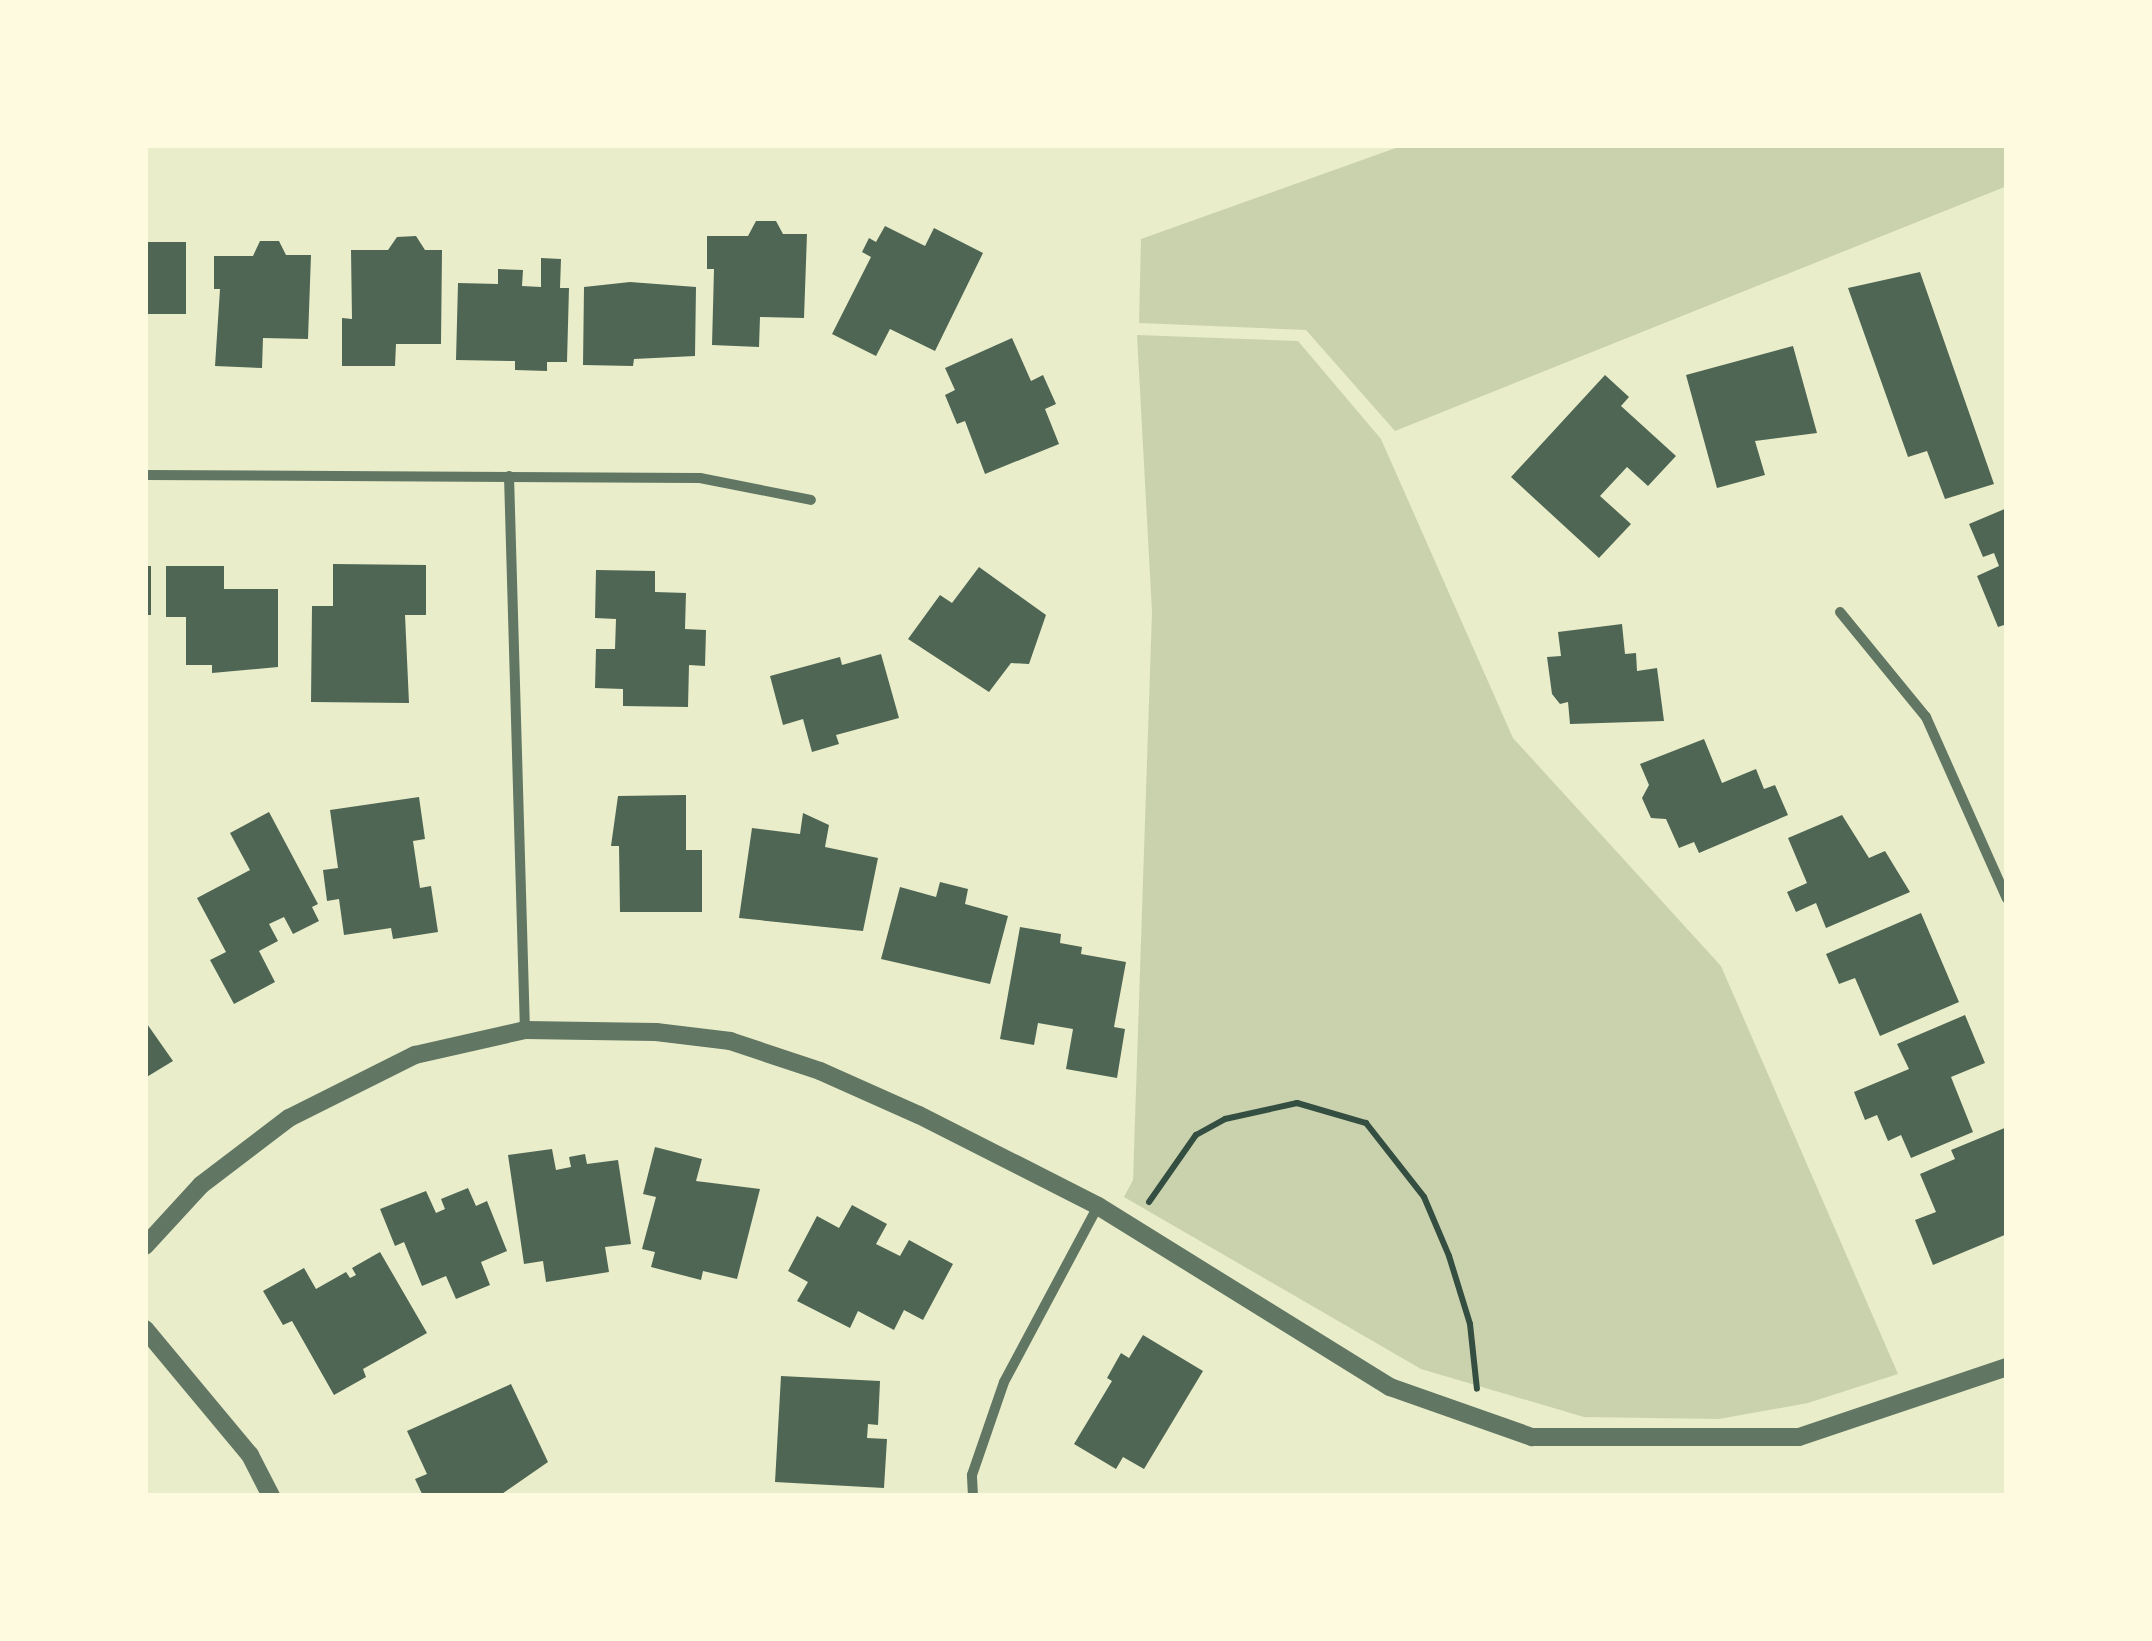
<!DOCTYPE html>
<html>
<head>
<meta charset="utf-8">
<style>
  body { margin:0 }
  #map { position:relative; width:2152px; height:1641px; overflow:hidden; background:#e9edc9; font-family:Raleway,sans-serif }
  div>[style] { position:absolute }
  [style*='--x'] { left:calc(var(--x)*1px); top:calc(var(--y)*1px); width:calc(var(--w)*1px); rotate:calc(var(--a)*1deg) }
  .green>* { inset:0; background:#cad2ad }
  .building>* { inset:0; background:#4f6655; transform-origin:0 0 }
  .path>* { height:6px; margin:-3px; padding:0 3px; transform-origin:3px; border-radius:3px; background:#344e41 }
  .minor>* { height:10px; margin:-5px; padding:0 5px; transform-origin:5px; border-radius:5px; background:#617663 }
  .tertiary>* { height:18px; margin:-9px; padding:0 9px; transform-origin:9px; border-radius:9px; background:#617663 }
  span { translate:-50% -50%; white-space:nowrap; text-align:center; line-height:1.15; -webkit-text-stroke:9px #fefae0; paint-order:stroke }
  .frame { position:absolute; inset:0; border:148px solid #fefae0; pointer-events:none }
</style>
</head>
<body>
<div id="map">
  <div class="green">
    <div style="clip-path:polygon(1404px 145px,2007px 145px,2007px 186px,1395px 431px,1306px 330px,1139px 323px,1141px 239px)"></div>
    <div style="clip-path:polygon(1137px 335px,1298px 341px,1381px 439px,1513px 738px,1721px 966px,1898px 1374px,1808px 1403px,1719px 1419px,1584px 1417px,1421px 1369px,1124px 1197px,1133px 1180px,1152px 612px)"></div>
  </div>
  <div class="building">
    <div style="clip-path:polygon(756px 221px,776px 221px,783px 234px,807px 234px,804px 318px,760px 317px,759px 347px,712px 345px,714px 269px,707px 269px,707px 236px,748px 236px)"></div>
    <div style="clip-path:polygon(885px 226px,925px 246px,934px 228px,983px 253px,935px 351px,890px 329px,876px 356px,832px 334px,871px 257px,862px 252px,869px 238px,876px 242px)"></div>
    <div style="clip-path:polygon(416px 236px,425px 250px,442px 250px,441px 344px,396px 344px,395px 366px,342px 366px,342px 318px,352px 319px,351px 250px,388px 250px,397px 237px)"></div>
    <div style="clip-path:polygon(260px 241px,279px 241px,286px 255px,311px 255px,308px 339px,263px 338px,262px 368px,215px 366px,220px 289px,214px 289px,214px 256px,253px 256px)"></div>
    <div style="left:145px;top:242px;width:41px;height:72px"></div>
    <div style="clip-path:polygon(541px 258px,561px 259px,560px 288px,569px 288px,567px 362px,547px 362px,547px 371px,515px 370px,515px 361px,456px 360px,458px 283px,498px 284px,498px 269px,523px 270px,522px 286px,541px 287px)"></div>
    <div style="clip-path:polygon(1920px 272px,1994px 484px,1945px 499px,1927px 451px,1908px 457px,1848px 288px)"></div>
    <div style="clip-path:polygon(630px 282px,696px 287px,695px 356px,634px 359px,633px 366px,583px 365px,584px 287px)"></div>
    <div style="clip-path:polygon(1012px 338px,1031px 381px,1043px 375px,1056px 404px,1045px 409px,1059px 444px,985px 474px,965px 421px,957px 424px,945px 395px,955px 390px,945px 368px)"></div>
    <div style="clip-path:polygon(1793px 346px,1817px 433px,1755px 441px,1765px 475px,1717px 488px,1686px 375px)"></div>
    <div style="clip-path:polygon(1605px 375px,1629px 397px,1621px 406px,1676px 456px,1648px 486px,1627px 467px,1600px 496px,1631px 524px,1599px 558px,1511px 477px)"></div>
    <div style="clip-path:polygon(2007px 508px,2007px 624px,1998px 627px,1977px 576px,1999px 566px,1994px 553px,1983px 557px,1969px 524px)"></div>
    <div style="clip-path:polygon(333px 564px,426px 565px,426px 615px,405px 615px,409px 703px,311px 702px,312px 606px,333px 606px)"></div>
    <div style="left:145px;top:566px;width:6px;height:49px"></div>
    <div style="clip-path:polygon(166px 566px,224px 566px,224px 589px,278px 589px,278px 667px,212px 673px,212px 665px,186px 665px,186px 617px,166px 617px)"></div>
    <div style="clip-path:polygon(979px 567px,1046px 615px,1029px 664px,1011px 663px,989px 692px,908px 639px,940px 595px,952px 603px)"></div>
    <div style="clip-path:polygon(596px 570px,655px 571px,655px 592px,686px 593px,685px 629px,706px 630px,705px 666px,689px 665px,688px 707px,623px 706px,623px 689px,595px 688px,596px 649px,615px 649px,616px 619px,595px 618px)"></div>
    <div style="clip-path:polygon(1622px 624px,1625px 654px,1636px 653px,1637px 671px,1657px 668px,1664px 721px,1570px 724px,1568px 702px,1560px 704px,1552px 694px,1547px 657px,1561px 656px,1558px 632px)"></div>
    <div style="clip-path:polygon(881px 654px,899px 718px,836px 735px,839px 744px,812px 752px,803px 719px,783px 725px,770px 676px,840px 657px,842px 665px)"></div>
    <div style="clip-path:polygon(1704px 739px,1722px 783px,1756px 769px,1764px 789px,1775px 785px,1788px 815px,1699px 853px,1694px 842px,1679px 848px,1666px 819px,1651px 818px,1642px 798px,1649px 785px,1640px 764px)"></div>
    <div style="clip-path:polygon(686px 795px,686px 850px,702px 850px,702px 912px,620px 912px,619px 846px,611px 846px,618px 796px)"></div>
    <div style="clip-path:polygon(419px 797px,425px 839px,413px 841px,420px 888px,431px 886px,438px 932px,393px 939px,391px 928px,344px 935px,339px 899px,327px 901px,323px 870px,338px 868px,330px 810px)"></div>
    <div style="clip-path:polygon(269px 812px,318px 904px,312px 907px,319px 921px,293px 934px,284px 917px,269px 924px,278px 941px,259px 951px,275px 982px,234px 1004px,210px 960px,226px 952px,197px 898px,250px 870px,230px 833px)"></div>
    <div style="clip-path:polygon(803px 813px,829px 825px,825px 847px,878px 858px,863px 931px,739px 918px,752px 828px,800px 834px)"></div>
    <div style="clip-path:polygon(1842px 815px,1869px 858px,1885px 851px,1910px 892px,1826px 928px,1816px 903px,1796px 912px,1787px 892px,1807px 883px,1788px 838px)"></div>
    <div style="clip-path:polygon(940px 882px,968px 889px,965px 904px,1008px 916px,990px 984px,881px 959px,900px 887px,936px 897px)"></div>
    <div style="clip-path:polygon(1921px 913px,1959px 1002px,1880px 1036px,1855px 978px,1839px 984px,1826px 954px)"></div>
    <div style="clip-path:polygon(1020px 927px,1061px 934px,1060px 943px,1082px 947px,1081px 954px,1126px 962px,1114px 1027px,1125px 1029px,1117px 1078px,1066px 1069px,1073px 1029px,1038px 1023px,1034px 1045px,1000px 1039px)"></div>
    <div style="clip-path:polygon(1965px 1015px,1985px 1063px,1951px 1077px,1973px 1132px,1911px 1158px,1901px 1135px,1888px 1141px,1877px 1115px,1865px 1120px,1854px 1092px,1909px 1069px,1897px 1044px)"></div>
    <div style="clip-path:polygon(145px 1021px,173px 1061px,145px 1078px)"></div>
    <div style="clip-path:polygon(2007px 1127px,2007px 1234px,1933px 1265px,1915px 1220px,1936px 1212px,1920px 1174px,1955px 1159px,1951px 1150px)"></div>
    <div style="clip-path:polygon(655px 1147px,702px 1159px,696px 1181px,760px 1189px,737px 1279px,703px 1271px,701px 1280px,651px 1267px,655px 1252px,642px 1249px,656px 1197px,643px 1194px)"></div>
    <div style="clip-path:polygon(552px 1149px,556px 1170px,571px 1167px,569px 1157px,585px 1154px,587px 1164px,618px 1160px,631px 1244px,605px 1247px,609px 1272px,546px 1282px,543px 1261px,524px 1264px,508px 1155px)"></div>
    <div style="clip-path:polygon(468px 1188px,476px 1206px,487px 1201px,507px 1251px,481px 1262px,490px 1285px,456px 1299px,446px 1276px,422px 1286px,404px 1242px,395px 1246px,380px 1209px,426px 1191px,436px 1213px,445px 1209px,441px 1199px)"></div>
    <div style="clip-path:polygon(852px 1205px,887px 1224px,876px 1244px,900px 1256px,909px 1240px,953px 1264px,923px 1320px,904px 1310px,894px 1330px,858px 1311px,850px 1328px,797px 1301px,808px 1282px,788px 1271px,817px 1216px,839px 1228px)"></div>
    <div style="clip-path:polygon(380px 1252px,427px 1333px,363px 1369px,366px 1377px,334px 1395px,292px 1321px,283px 1325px,263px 1291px,304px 1268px,316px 1289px,346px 1272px,350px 1278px,356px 1275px,352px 1268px)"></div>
    <div style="clip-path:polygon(1143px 1335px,1203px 1371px,1144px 1469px,1123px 1457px,1116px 1469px,1074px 1444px,1112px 1381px,1107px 1378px,1121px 1353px,1129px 1358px)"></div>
    <div style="clip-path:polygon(781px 1376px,880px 1381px,878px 1425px,868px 1424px,867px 1438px,887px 1439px,884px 1488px,775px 1482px)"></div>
    <div style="clip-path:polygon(511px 1384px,548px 1462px,499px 1496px,423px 1496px,415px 1479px,427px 1474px,407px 1431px)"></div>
  </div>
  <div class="path">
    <div style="--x:1149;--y:1202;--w:82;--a:-55"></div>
    <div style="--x:1196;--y:1135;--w:33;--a:-29"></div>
    <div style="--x:1225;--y:1119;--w:74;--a:-12.5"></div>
    <div style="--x:1297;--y:1103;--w:72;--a:16.2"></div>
    <div style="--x:1366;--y:1123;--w:94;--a:51.9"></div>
    <div style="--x:1424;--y:1197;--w:64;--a:67"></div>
    <div style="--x:1449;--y:1256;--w:71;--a:72.8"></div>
    <div style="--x:1470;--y:1324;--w:65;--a:83.9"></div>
  </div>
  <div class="minor">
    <div style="--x:145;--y:475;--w:555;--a:0.31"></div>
    <div style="--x:700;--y:478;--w:113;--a:11.2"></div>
    <div style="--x:509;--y:476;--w:554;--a:88.35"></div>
    <div style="--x:1840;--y:612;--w:136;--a:50.7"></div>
    <div style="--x:1926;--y:717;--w:199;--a:66"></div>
    <div style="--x:973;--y:1496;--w:21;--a:-93"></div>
    <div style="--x:972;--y:1475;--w:98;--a:-71"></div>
    <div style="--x:1004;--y:1382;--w:200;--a:-61.9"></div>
  </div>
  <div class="tertiary">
    <div style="--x:145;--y:1246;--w:83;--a:-47.4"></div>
    <div style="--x:201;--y:1185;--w:111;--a:-37.3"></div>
    <div style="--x:289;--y:1118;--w:141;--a:-26.6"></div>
    <div style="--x:415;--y:1055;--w:113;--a:-12.8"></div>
    <div style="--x:525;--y:1030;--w:131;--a:0.9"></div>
    <div style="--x:656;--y:1032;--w:75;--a:6.9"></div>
    <div style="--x:730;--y:1041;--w:95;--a:18.4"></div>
    <div style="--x:820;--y:1071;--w:108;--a:24"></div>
    <div style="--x:919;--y:1115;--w:201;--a:26.9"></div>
    <div style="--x:1098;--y:1206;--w:344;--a:31.8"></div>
    <div style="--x:1390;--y:1387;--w:151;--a:19.4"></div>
    <div style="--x:1532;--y:1437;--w:267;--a:0"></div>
    <div style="--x:1799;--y:1437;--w:219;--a:-18.6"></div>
    <div style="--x:145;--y:1329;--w:164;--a:50.2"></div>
    <div style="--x:250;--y:1455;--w:46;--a:62.9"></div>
  </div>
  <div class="frame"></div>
</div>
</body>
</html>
